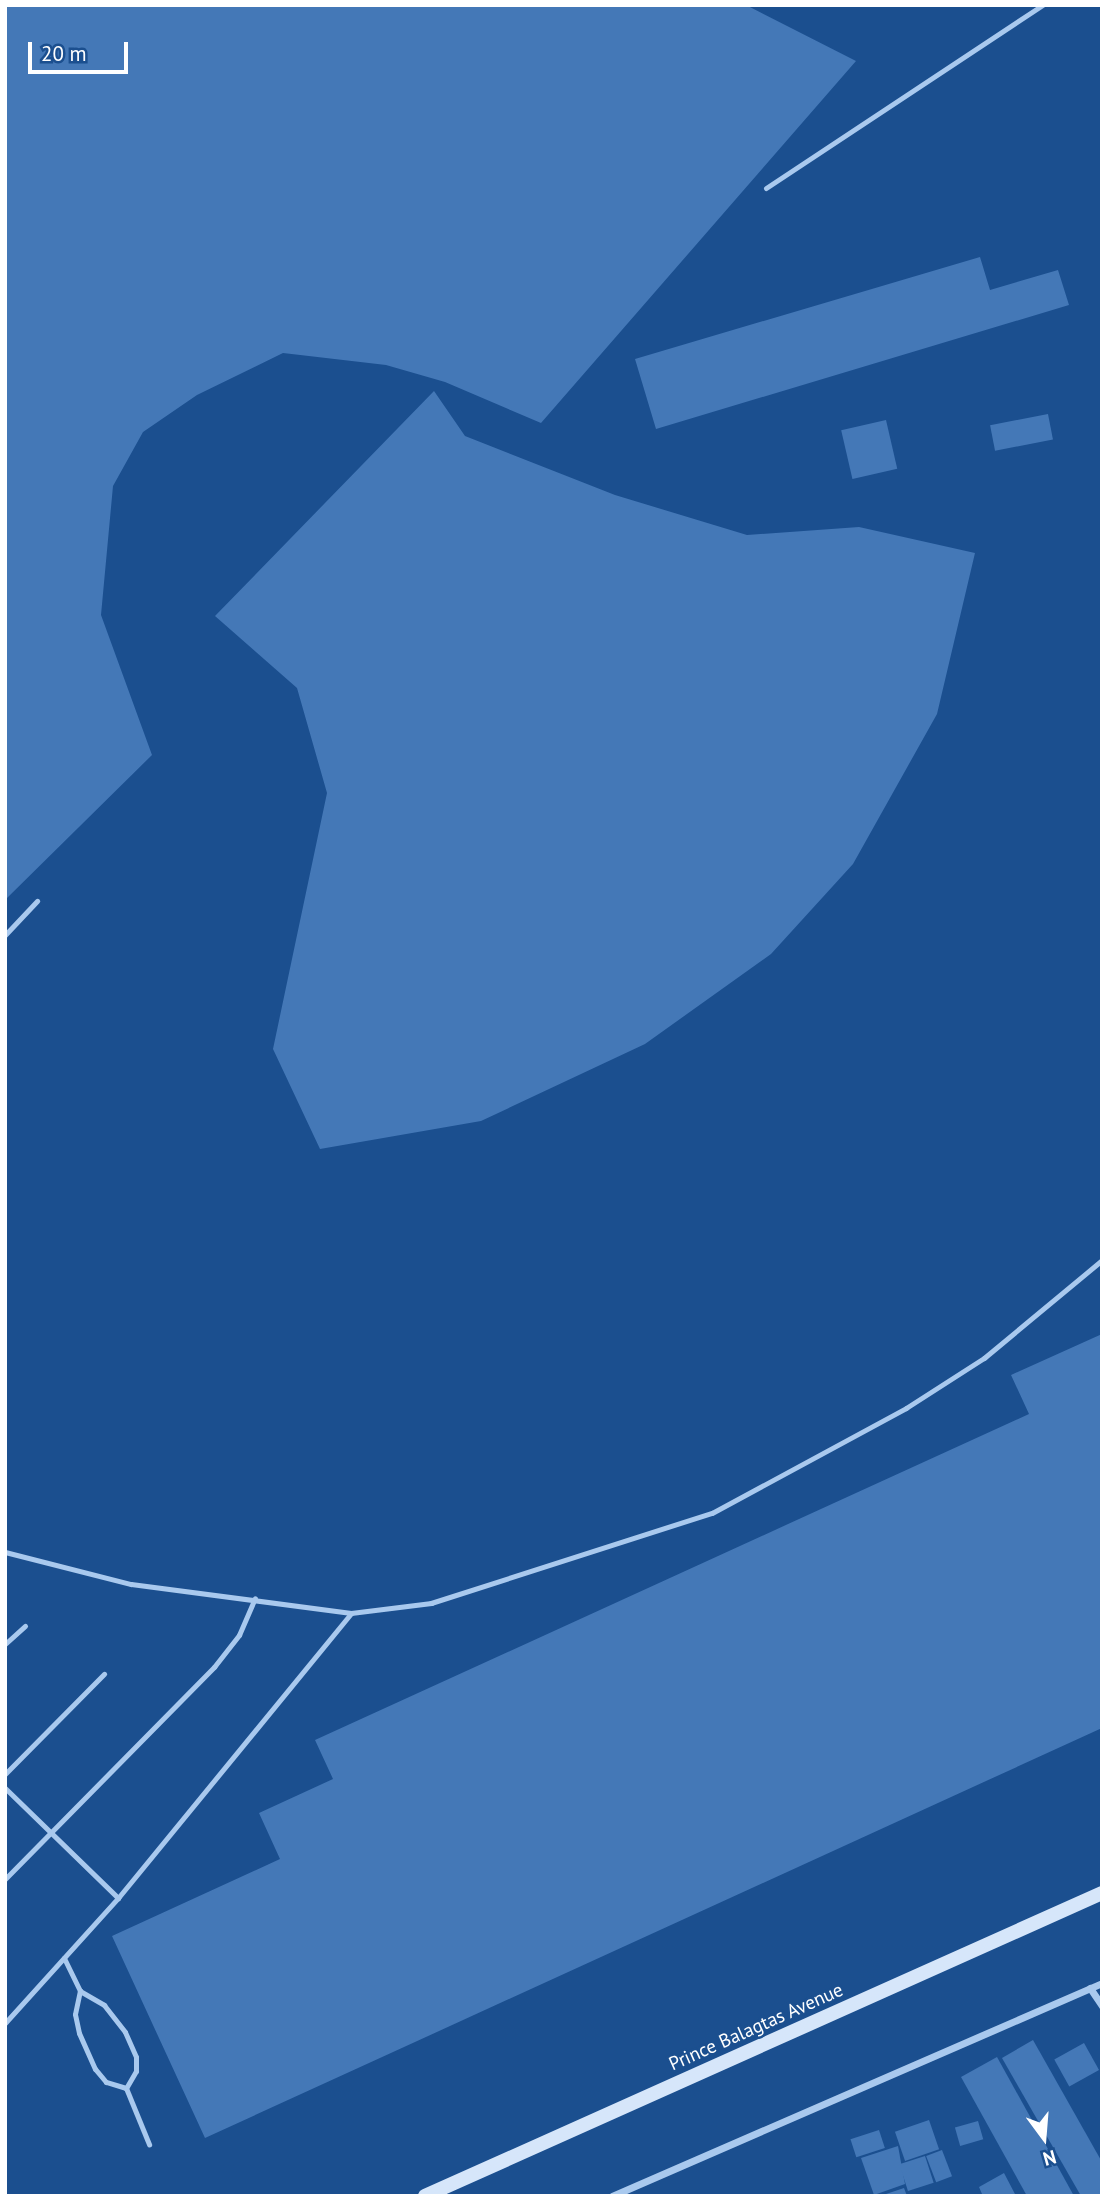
<!DOCTYPE html>
<html>
<head>
<meta charset="utf-8">
<style>
  body { margin:0 }
  #map { position:relative; width:1107px; height:2201px; overflow:hidden; background:#1b4f8f; font-family:"PT Sans",sans-serif }
  div>[style] { position:absolute }
  [style*='--x'] { left:calc(var(--x)*1px); top:calc(var(--y)*1px); width:calc(var(--w)*1px); rotate:calc(var(--a)*1deg) }
  .building>* { inset:0; background:#4478b7; transform-origin:0 0 }
  .service>* { height:5px; margin:-2.5px; padding:0 2.5px; transform-origin:2.5px; border-radius:2.5px; background:#a9c9ee }
  .minor>* { height:7px; margin:-3.5px; padding:0 3.5px; transform-origin:3.5px; border-radius:3.5px; background:#a9c9ee }
  .secondary>* { height:14px; margin:-7px; padding:0 7px; transform-origin:7px; border-radius:7px; background:#d6e6fa }
  span { translate:-50% -50%; white-space:nowrap; text-align:center; line-height:1.15; -webkit-text-stroke:5px #1b4f8f; paint-order:stroke }
  .street-label { font-size:19px; color:#fff }
  .frame { position:absolute; inset:0; border:7px solid #fff; pointer-events:none }
  .north { position:absolute; left:1009px; top:2103px; width:70px; height:70px; -webkit-text-stroke:5px #1b4f8f; paint-order:stroke; rotate:164deg; font-size:19px; font-weight:700; line-height:28px; text-align:center; color:#fff }
  .north::after { content:''; display:block; margin:auto; width:24px; height:32px; background:#fff; clip-path:polygon(50% 0,100% 100%,50% 72%,0 100%) }
  .scale { position:absolute; left:28px; top:42px; width:100px; height:32px; box-sizing:border-box; border:4px solid #fff; border-top:0; padding-left:9px; font-size:21px; line-height:24px; white-space:nowrap; color:#fff; -webkit-text-stroke:5px #1b4f8f; paint-order:stroke }
</style>
</head>
<body>
<div id="map">
  <div class="building">
    <div style="clip-path:polygon(5px 5px,746px 5px,856px 61px,541px 423px,445px 382px,386px 365px,283px 353px,197px 395px,143px 432px,113px 486px,101px 615px,152px 755px,5px 900px)"></div>
    <div style="clip-path:polygon(980px 257px,990px 290px,1058px 270px,1069px 305px,656px 429px,635px 359px)"></div>
    <div style="clip-path:polygon(434px 391px,465px 436px,615px 495px,747px 535px,859px 527px,975px 553px,937px 714px,853px 864px,771px 954px,645px 1044px,481px 1121px,320px 1149px,273px 1049px,327px 793px,297px 688px,215px 616px)"></div>
    <div style="left:1048px;top:414px;width:26px;height:59px;rotate:79deg"></div>
    <div style="left:886px;top:420px;width:50px;height:46px;rotate:77deg"></div>
    <div style="clip-path:polygon(1102px 1334px,1102px 1728px,205px 2138px,112px 1936px,280px 1859px,259px 1813px,333px 1779px,315px 1740px,1029px 1414px,1011px 1375px)"></div>
    <div style="clip-path:polygon(1033px 2040px,1102px 2162px,1102px 2196px,1081px 2196px,1002px 2058px)"></div>
    <div style="left:1084px;top:2043px;width:31px;height:34px;rotate:61deg"></div>
    <div style="clip-path:polygon(997px 2057px,1074px 2196px,1027px 2196px,961px 2077px)"></div>
    <div style="left:929px;top:2120px;width:31px;height:36px;rotate:71deg"></div>
    <div style="left:978px;top:2121px;width:19px;height:24px;rotate:74deg"></div>
    <div style="left:879px;top:2130px;width:19px;height:30px;rotate:72deg"></div>
    <div style="clip-path:polygon(898px 2146px,905px 2184px,874px 2195px,861px 2158px)"></div>
    <div style="left:942px;top:2150px;width:28px;height:17px;rotate:69deg"></div>
    <div style="left:925px;top:2156px;width:28px;height:27px;rotate:72deg"></div>
    <div style="clip-path:polygon(1004px 2173px,1016px 2196px,979px 2196px,982px 2194px,979px 2187px)"></div>
    <div style="clip-path:polygon(904px 2188px,907px 2196px,883px 2196px,883px 2195px)"></div>
  </div>
  <div class="service">
    <div style="--x:766;--y:188;--w:332;--a:-33.5"></div>
    <div style="--x:5;--y:935;--w:47;--a:-46.7"></div>
    <div style="--x:5;--y:1552;--w:130;--a:14.3"></div>
    <div style="--x:131;--y:1584;--w:222;--a:7.5"></div>
    <div style="--x:351;--y:1613;--w:81;--a:-7.1"></div>
    <div style="--x:431;--y:1603;--w:295;--a:-17.8"></div>
    <div style="--x:712;--y:1513;--w:221;--a:-28.4"></div>
    <div style="--x:906;--y:1408;--w:93;--a:-32.7"></div>
    <div style="--x:984;--y:1358;--w:153;--a:-39.7"></div>
    <div style="--x:5;--y:1644;--w:27;--a:-42"></div>
    <div style="--x:5;--y:1774;--w:141;--a:-45.3"></div>
    <div style="--x:5;--y:1788;--w:158;--a:44.2"></div>
    <div style="--x:5;--y:1879;--w:298;--a:-45.4"></div>
    <div style="--x:214;--y:1667;--w:41;--a:-52"></div>
    <div style="--x:239;--y:1635;--w:40;--a:-66.6"></div>
    <div style="--x:64;--y:1958;--w:37;--a:64"></div>
    <div style="--x:80;--y:1991;--w:28;--a:30"></div>
    <div style="--x:104;--y:2005;--w:34;--a:52"></div>
    <div style="--x:125;--y:2032;--w:27;--a:66"></div>
    <div style="--x:136;--y:2057;--w:14;--a:90"></div>
    <div style="--x:136;--y:2071;--w:20;--a:120"></div>
    <div style="--x:126;--y:2088;--w:21;--a:-163"></div>
    <div style="--x:106;--y:2082;--w:17;--a:-130"></div>
    <div style="--x:95;--y:2069;--w:39;--a:-114"></div>
    <div style="--x:79;--y:2033;--w:19;--a:-102"></div>
    <div style="--x:75;--y:2014;--w:24;--a:-78"></div>
    <div style="--x:5;--y:2023;--w:169;--a:-47.9"></div>
    <div style="--x:118;--y:1898;--w:368;--a:-50.7"></div>
    <div style="--x:126;--y:2088;--w:61;--a:67.7"></div>
  </div>
  <div class="minor">
    <div style="--x:1090;--y:1988;--w:22;--a:56"></div>
    <div style="--x:612;--y:2196;--w:534;--a:-23.49"></div>
  </div>
  <div class="secondary">
    <div style="--x:425;--y:2196;--w:742;--a:-24.11"></div>
  </div>
  <div class="street-label">
    <span style="left:756px;top:2027px;rotate:-24deg">Prince Balagtas Avenue</span>
  </div>
  <div class="frame"></div>
  <div class="north">N</div>
  <div class="scale">20 m</div>
</div>
</body>
</html>
